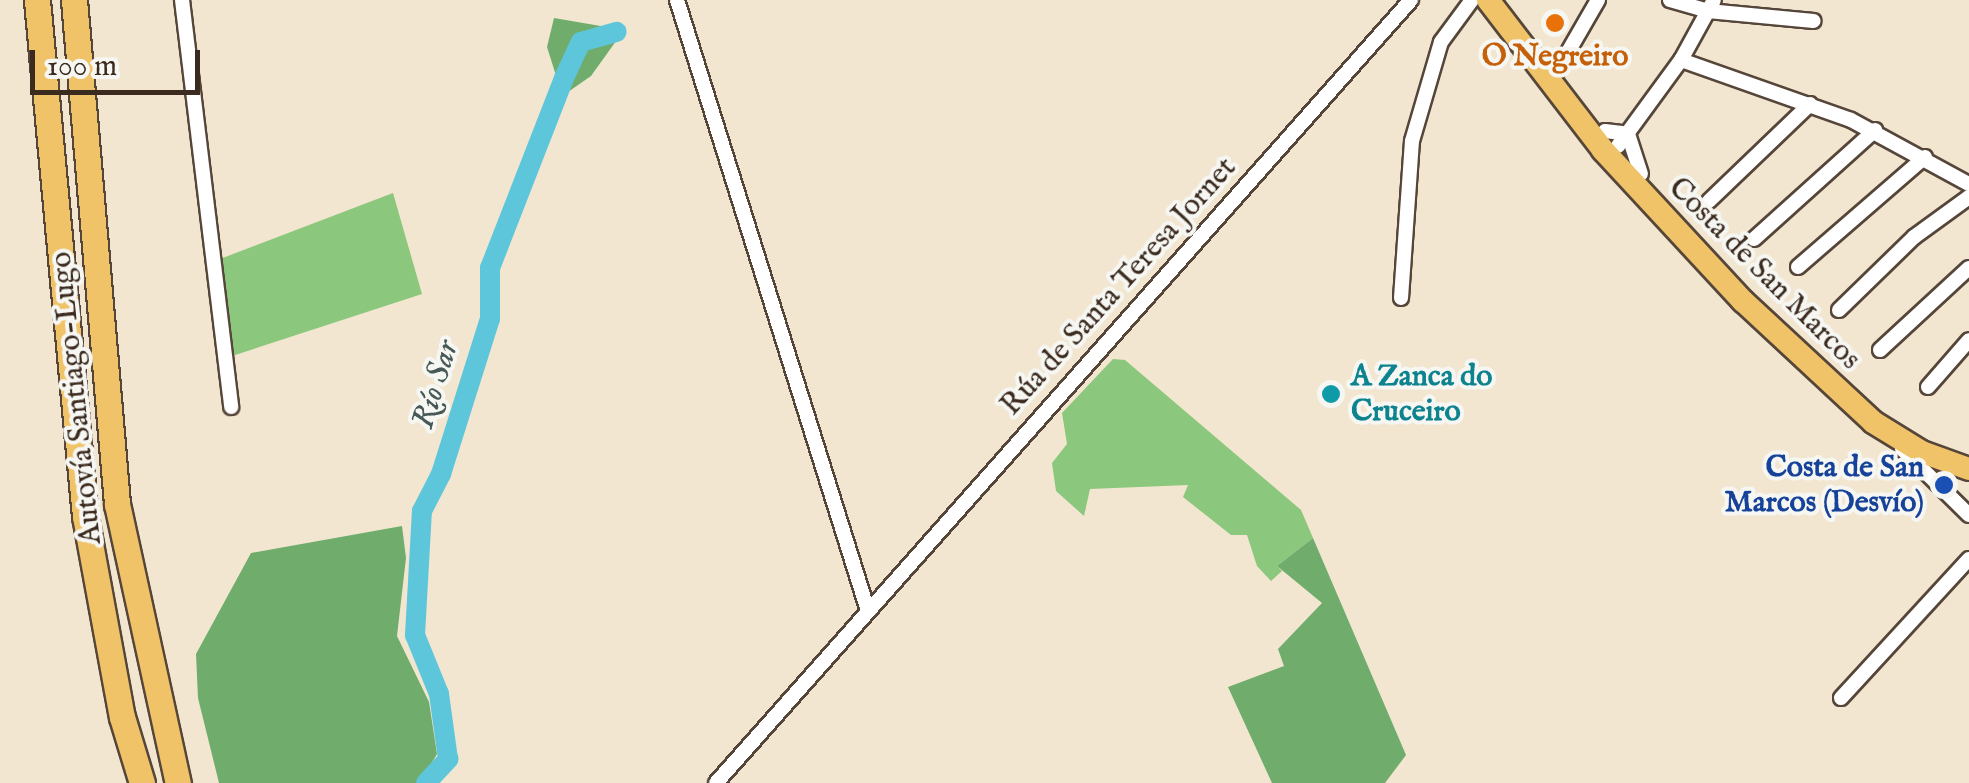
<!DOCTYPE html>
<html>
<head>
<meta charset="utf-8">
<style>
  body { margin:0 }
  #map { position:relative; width:1969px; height:783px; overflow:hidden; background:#f2e6d0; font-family:"IM FELL English",serif }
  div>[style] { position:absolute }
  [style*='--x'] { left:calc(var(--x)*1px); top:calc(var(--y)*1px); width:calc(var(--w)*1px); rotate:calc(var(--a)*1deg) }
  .green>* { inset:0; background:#8bc77c }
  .forest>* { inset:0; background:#70ac6c }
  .river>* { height:20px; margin:-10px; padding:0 10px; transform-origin:10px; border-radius:10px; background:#5ec6db }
  .roads { filter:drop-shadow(2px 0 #564639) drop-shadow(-2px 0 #564639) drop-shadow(0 2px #564639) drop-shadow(0 -2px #564639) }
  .street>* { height:14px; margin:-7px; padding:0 7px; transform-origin:7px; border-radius:7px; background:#fff }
  .primary>* { height:22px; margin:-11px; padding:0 11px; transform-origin:11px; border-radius:11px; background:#f0c369 }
  .highway>* { height:25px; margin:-12.5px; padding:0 12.5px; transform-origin:12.5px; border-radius:12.5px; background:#f0c369 }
  .dots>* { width:28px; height:28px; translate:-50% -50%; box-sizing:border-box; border:5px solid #f6f6f2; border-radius:50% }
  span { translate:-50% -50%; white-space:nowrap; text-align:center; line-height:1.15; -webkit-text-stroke:8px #f6f6f2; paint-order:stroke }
  .food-label { font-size:30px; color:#c56008; font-weight:700 }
  .street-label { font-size:30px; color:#3b2a1e }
  .culture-label { font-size:30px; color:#0d838f; font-weight:700 }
  .left { translate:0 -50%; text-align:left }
  .transit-label { font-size:30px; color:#164399; font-weight:700 }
  .right { translate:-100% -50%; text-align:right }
  .water-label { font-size:32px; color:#465957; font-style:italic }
  .scale { position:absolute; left:30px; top:50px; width:170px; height:45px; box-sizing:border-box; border:5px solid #3b2a1e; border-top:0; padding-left:12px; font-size:30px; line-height:35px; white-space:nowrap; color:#3b2a1e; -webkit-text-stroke:8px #f6f6f2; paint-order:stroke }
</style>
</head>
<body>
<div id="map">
  <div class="green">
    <div style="clip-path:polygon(393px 193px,422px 294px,232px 356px,220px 259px)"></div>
    <div style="clip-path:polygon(1113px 359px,1125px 360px,1301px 510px,1313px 538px,1277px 566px,1282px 571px,1271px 581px,1257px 566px,1247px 535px,1231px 535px,1183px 497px,1188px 485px,1090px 489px,1084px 516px,1056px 491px,1052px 463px,1067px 444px,1062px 413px)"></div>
  </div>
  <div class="forest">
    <div style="clip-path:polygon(554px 18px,624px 30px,591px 76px,568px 92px,559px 85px,547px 47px)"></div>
    <div style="clip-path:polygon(402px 526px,406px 558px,397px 636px,429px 702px,437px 754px,420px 783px,219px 783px,198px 698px,196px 654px,251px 553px)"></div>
    <div style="clip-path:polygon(1313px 538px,1406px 755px,1385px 783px,1272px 783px,1228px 687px,1284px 666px,1278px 649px,1322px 603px,1277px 566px)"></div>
  </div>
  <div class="river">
    <div style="--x:426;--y:783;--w:33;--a:-47"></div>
    <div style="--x:448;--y:759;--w:66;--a:-97.9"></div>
    <div style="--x:439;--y:694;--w:64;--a:-112.1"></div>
    <div style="--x:415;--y:635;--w:124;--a:-86.8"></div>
    <div style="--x:422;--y:511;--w:42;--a:-62.8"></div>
    <div style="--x:441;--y:474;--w:163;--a:-72.5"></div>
    <div style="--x:490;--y:319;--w:51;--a:-90"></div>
    <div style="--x:490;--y:268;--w:204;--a:-68.7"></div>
    <div style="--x:564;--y:78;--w:40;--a:-65"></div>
    <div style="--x:581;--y:42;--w:37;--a:-16"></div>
  </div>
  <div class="roads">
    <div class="street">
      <div style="--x:182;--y:0;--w:410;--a:83.1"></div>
      <div style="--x:677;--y:0;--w:640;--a:72.64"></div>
      <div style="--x:1670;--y:0;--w:40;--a:16"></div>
      <div style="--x:1708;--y:11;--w:106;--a:5.4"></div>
      <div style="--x:1681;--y:60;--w:180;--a:19.4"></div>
      <div style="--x:1851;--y:120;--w:134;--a:28.5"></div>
      <div style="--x:1557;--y:71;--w:82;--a:-60"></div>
      <div style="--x:1605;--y:131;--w:23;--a:7"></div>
      <div style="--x:1628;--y:134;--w:42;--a:72"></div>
      <div style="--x:1618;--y:146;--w:107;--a:-53.8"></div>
      <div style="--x:1681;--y:60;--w:68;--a:-61.2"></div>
      <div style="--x:1709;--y:201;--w:140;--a:-43.8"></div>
      <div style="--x:1754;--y:239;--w:163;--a:-42"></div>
      <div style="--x:1798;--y:267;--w:168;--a:-40.9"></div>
      <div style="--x:1401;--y:298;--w:157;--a:-86"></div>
      <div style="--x:1412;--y:141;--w:103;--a:-73.7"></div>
      <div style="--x:1441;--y:42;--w:52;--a:-53.6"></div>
      <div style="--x:1839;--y:310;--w:105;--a:-44.2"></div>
      <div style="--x:1914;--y:237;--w:68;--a:-36"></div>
      <div style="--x:1880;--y:350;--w:121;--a:-42.7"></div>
      <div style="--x:1928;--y:387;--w:62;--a:-48.9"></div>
      <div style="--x:1902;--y:449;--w:94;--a:44.6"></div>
      <div style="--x:1841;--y:698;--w:189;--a:-47.4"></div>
      <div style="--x:716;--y:783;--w:1047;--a:-48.41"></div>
    </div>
    <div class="primary">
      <div style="--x:1488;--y:0;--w:189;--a:52.5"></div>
      <div style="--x:1603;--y:150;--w:206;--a:47.2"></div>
      <div style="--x:1743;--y:301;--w:178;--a:42.9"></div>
      <div style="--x:1873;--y:422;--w:57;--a:31.5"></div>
      <div style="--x:1922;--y:452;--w:50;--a:19.9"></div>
    </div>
    <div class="highway">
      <div style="--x:37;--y:0;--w:518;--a:84.69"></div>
      <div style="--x:85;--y:516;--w:204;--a:79.6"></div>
      <div style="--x:122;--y:717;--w:69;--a:73.1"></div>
      <div style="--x:74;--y:0;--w:506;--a:85.12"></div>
      <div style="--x:117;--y:504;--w:286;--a:77.7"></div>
    </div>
  </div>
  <div class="dots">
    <div style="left:1555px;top:23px;background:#e8710a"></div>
    <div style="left:1331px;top:394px;background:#0f9aa8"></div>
    <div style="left:1944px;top:485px;background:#1a4fb4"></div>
  </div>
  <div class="food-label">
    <span style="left:1555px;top:57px">O Negreiro</span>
  </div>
  <div class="street-label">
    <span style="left:1764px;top:274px;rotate:45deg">Costa de San Marcos</span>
    <span style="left:1119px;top:287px;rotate:-48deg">Rúa de Santa Teresa Jornet</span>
    <span style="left:77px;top:398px;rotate:-96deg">Autovía Santiago-Lugo</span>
  </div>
  <div class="culture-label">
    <span class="left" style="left:1351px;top:394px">A Zanca do<br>Cruceiro</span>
  </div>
  <div class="transit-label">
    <span class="right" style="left:1924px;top:485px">Costa de San<br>Marcos (Desvío)</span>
  </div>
  <div class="water-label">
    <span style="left:437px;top:385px;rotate:-73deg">Río Sar</span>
  </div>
  <div class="scale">100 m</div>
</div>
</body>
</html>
